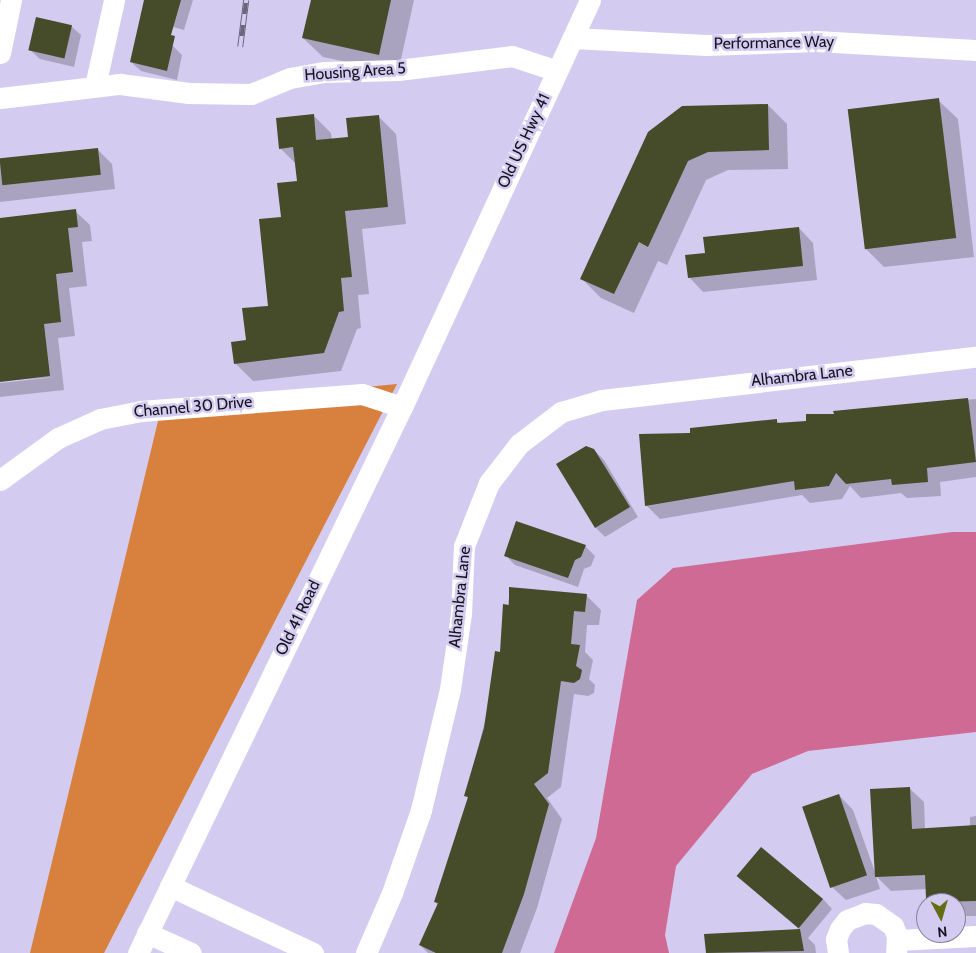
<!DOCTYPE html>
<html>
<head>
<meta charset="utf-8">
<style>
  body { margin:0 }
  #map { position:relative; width:976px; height:953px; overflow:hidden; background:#d4ccf0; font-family:Cabin,sans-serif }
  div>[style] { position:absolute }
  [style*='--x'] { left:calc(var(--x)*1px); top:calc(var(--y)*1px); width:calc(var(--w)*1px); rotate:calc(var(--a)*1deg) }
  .forest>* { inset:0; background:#d8813f }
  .water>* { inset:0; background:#ce6a93 }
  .shadow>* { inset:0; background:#0003 }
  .building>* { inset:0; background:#464b2a; transform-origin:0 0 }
  .minor>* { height:21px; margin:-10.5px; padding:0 10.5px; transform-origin:10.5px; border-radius:10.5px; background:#fff }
  .rail>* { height:5.5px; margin-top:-2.75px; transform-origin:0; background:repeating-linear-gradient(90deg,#d4ccf0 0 11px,#6b667d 0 22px); box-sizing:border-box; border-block:1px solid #6b667d }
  span { translate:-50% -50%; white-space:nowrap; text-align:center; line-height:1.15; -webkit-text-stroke:5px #d4ccf0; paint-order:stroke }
  .street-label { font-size:16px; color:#16131f }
  .north { position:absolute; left:916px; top:893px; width:50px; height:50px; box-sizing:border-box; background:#d4ccf0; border:1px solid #88829c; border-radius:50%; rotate:174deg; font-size:14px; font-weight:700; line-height:20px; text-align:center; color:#16131f }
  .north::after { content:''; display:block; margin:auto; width:18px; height:22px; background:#646d14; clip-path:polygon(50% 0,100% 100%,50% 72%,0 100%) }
</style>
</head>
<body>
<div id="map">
  <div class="forest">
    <div style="clip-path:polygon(397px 384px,104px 953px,30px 953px,159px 417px,229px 400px)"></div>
  </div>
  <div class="water">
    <div style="clip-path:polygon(952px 532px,976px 532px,976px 732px,808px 751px,752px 774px,676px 866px,665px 935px,669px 953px,554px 953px,596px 838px,637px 600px,673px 568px)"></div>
  </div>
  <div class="shadow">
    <div style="clip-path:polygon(145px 0,193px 0,184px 30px,152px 21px)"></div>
    <div style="clip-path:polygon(312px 0,414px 0,398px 73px,323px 57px,303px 38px)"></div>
    <div style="clip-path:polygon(71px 26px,81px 35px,74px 67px,40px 59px,30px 50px)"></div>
    <div style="clip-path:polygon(173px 46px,182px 55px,177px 80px,141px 71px,131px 62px)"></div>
    <div style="clip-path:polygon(938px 100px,958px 119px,974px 257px,884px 267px,865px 248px)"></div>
    <div style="clip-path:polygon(768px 105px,787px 124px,788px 169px,728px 170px,706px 180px,667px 265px,658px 261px,634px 313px,601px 298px,582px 279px,649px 133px)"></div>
    <div style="clip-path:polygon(313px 115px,331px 133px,332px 140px,350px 138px,378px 116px,396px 134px,406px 224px,362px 229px,369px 294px,358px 295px,361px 328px,357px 329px,341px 371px,253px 381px,235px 363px,269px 307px,282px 218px,298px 182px,296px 164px,280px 148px)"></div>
    <div style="clip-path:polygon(97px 149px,112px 164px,115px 189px,0 202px,0 160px)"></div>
    <div style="clip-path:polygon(75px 211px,90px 225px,92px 241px,82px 242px,87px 286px,69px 288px,75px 336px,58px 338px,64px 390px,0 397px,0 383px,56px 377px,0 381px,0 219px)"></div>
    <div style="clip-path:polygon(799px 228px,813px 243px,817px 280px,703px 292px,689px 277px,706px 254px)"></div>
    <div style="clip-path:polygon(976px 399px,976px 477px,940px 482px,941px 496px,907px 498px,901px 493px,861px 498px,850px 486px,842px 499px,810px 503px,802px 495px,660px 519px,646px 505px,692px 434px,776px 420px,780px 424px,807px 423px,835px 416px,835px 412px)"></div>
    <div style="clip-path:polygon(594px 450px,604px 460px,638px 517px,605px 537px,596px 528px)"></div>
    <div style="clip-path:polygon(585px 546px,595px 556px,591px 566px,584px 569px,578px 587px,515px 565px,505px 555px)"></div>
    <div style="clip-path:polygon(510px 588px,587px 596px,601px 610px,599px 625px,587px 625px,585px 652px,593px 660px,589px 679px,595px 685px,594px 693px,588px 696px,574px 694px,561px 787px,547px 798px,562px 819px,537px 908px,520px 953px,428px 953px,420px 945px,438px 905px,435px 902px,469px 799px,466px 796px,502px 653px)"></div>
    <div style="clip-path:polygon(909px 788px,924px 802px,925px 829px,970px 826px,970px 817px,976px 816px,976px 916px,956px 916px,956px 903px,933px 903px,927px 898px,927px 889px,891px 891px,876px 876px,880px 889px,846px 900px,831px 886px,805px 811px,839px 795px,853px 810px,876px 875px)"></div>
    <div style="clip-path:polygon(737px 876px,823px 899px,832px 909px,808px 938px,815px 945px,816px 953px,707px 953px,705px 935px,800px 930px)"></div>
  </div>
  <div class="building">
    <div style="clip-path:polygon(144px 0,181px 0,171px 35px,175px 36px,167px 71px,130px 62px)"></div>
    <div style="clip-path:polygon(311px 0,391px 0,379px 55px,302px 38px)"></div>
    <div style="left:36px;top:17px;width:37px;height:34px;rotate:13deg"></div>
    <div style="left:939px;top:98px;width:141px;height:92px;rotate:83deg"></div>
    <div style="clip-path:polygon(768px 104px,769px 150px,708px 152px,688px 161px,648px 247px,639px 242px,614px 294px,580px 279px,648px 132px,682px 106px)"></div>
    <div style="clip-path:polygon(314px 114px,316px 140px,348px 137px,346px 118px,379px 115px,388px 207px,345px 211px,352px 277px,341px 278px,344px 311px,339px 312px,324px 353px,234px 364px,231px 342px,246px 340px,242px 308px,268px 306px,259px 219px,281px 217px,277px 183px,297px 181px,293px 147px,279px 149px,276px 118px)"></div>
    <div style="left:98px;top:148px;width:27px;height:99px;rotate:84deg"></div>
    <div style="clip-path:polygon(76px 209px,78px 227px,68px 228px,73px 272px,56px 274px,61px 322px,44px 324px,50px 376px,0 382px,0 218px)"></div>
    <div style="clip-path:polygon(799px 227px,803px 266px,688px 278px,685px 255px,705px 253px,703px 237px)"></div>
    <div style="clip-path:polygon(968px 398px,976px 462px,927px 468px,928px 482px,892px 485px,891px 479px,846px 484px,836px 473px,829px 486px,795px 490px,794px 481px,645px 506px,639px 434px,690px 433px,690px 428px,777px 419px,777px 423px,806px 421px,806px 414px,834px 414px,833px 411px)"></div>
    <div style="clip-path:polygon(586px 446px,594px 449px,630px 507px,595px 528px,556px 464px)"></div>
    <div style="clip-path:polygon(516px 521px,586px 545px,581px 557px,575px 560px,568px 578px,504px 556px)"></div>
    <div style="clip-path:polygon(509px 587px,587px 594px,585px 612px,574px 611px,571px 644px,580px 645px,576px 666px,582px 670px,580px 679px,574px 683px,561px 681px,548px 773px,534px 784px,549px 804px,524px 894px,502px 953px,436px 953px,419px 945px,438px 903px,434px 902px,468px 797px,464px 796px,484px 728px,495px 651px,500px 652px,503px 604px,509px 605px)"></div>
    <div style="clip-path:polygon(910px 787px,912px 829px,976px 825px,976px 901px,931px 902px,926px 898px,925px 875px,875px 877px,870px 789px)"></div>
    <div style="left:839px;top:794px;width:86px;height:39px;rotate:71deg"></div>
    <div style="left:761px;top:847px;width:81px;height:38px;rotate:40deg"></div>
    <div style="clip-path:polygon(800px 929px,804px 951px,706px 953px,704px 934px)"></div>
  </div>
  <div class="minor">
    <div style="--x:573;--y:38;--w:133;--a:3"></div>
    <div style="--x:706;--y:45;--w:110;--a:-2.1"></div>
    <div style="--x:816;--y:41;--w:160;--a:3.2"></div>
    <div style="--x:0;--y:53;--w:54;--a:-78.3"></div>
    <div style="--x:95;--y:86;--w:88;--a:-77.5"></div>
    <div style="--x:0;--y:98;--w:121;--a:-6.7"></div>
    <div style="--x:120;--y:84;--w:69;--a:7.5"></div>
    <div style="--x:188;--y:93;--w:63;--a:0.9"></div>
    <div style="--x:251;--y:94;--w:42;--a:-22.3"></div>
    <div style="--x:290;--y:78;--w:35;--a:-10"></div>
    <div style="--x:324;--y:72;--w:74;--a:-1.5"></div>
    <div style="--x:398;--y:70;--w:115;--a:-7"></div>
    <div style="--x:512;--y:56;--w:47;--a:18.4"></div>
    <div style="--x:0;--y:480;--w:72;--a:-35.9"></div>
    <div style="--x:58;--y:438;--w:46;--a:-24.3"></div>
    <div style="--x:100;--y:419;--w:42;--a:-11"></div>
    <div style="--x:141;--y:411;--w:222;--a:-4.4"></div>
    <div style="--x:362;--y:394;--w:42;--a:18"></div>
    <div style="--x:170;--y:886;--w:158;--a:25.1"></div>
    <div style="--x:147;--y:933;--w:48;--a:24.4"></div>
    <div style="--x:897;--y:940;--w:79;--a:-2.9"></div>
    <div style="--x:138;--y:953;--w:606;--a:-64.2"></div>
    <div style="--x:402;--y:407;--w:448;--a:-65.2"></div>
    <div style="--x:366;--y:953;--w:65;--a:-66.6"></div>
    <div style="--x:392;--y:893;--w:88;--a:-70.7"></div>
    <div style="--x:421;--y:810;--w:124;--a:-76.5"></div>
    <div style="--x:450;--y:689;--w:76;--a:-81.7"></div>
    <div style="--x:461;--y:614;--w:68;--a:-87.5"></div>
    <div style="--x:464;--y:546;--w:68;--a:-68.4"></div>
    <div style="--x:489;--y:483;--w:49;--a:-52.4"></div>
    <div style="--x:519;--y:444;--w:53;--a:-37.3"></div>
    <div style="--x:561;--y:412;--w:43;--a:-16.3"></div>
    <div style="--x:602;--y:400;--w:376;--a:-6.6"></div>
    <div style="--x:838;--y:953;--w:14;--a:-98"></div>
    <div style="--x:836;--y:939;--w:11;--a:-68"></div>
    <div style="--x:840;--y:929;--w:11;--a:-52"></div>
    <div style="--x:847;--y:920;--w:19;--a:-21"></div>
    <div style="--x:865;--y:913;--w:11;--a:5"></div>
    <div style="--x:876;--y:914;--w:21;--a:35"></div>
    <div style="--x:893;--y:926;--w:11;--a:68"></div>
    <div style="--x:897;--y:936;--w:17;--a:93"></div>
  </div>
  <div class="rail">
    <div style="--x:240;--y:47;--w:47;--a:-82.7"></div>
  </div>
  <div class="street-label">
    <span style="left:774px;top:43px;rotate:-1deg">Performance Way</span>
    <span style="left:355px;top:72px;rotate:-4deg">Housing Area 5</span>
    <span style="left:524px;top:141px;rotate:-65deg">Old US Hwy 41</span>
    <span style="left:802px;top:376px;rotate:-6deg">Alhambra Lane</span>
    <span style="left:193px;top:407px;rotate:-5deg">Channel 30 Drive</span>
    <span style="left:460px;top:597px;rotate:-84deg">Alhambra Lane</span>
    <span style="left:298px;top:618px;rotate:-64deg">Old 41 Road</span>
  </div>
  <div class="north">N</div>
</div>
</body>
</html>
